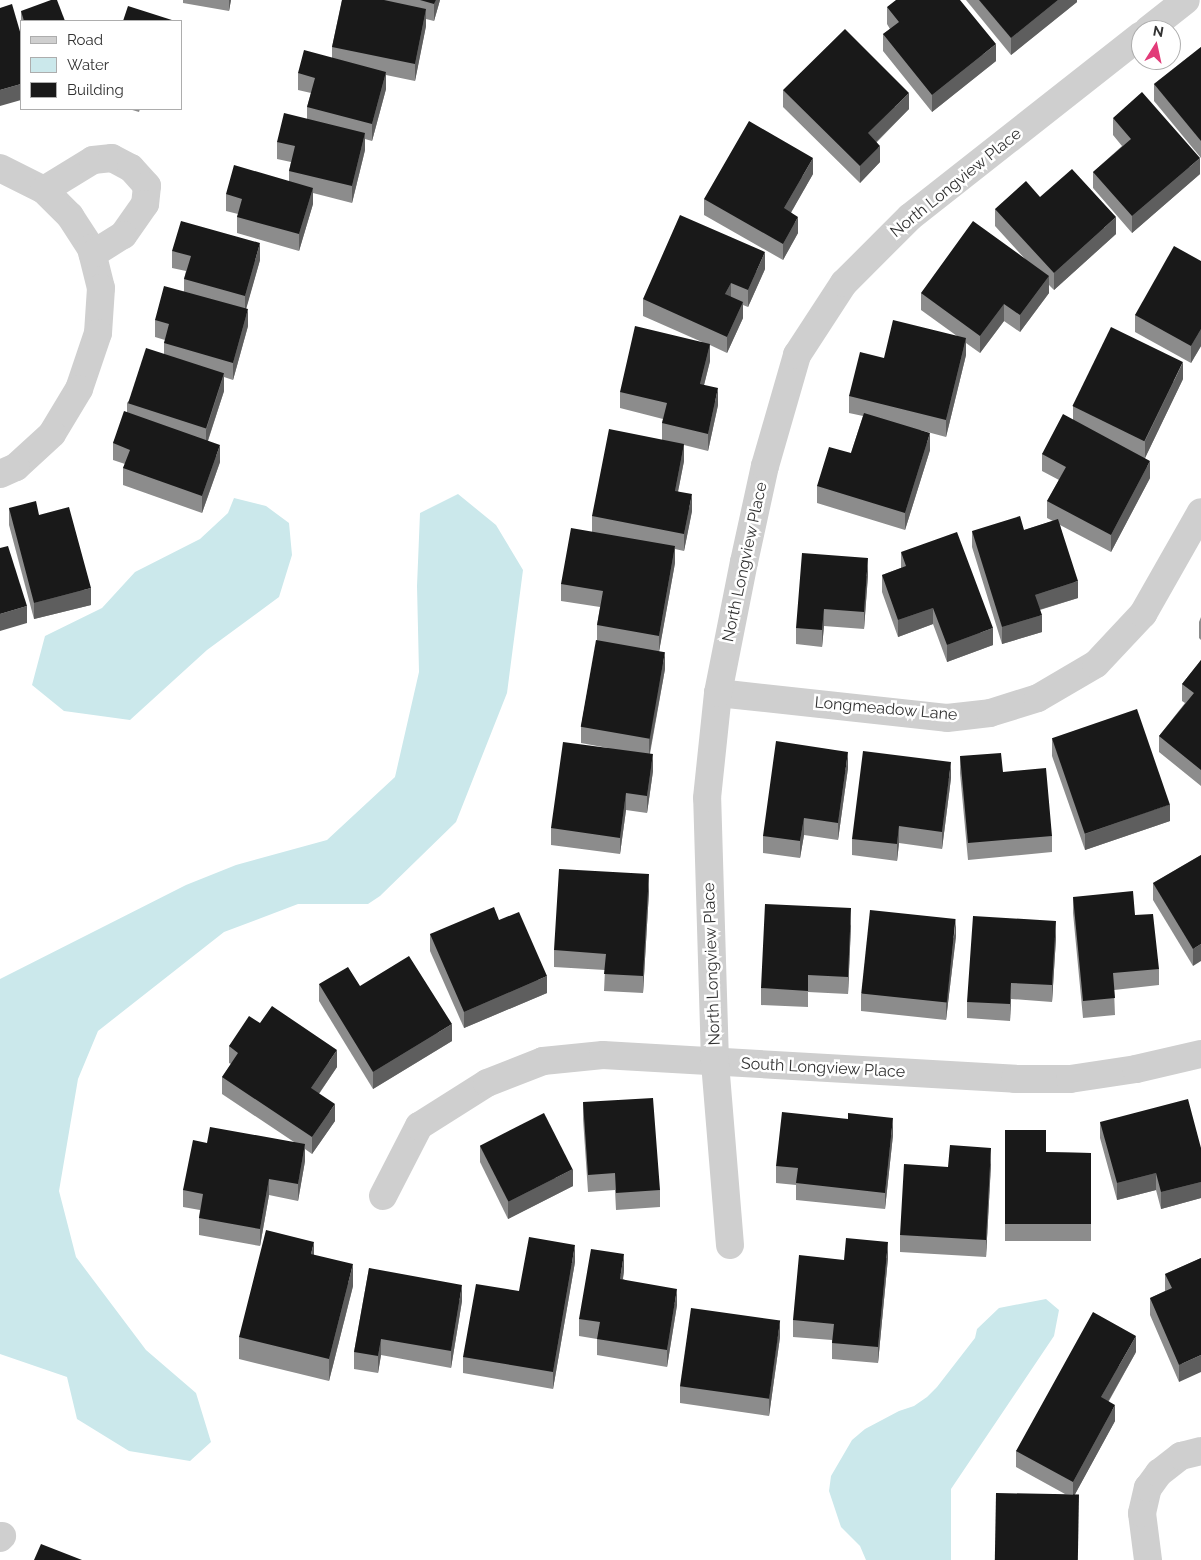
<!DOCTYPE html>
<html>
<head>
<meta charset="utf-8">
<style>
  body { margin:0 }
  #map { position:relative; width:1201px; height:1560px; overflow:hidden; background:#fff; font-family:Raleway,sans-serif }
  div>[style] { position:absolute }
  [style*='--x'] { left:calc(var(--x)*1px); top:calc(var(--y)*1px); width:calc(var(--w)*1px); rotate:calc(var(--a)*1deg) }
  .water>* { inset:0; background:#cbe8eb }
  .street>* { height:28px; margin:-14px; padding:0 14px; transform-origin:14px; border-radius:14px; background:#cfcfcf }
  .wall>* { inset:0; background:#8c8c8c }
  .shaded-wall>* { inset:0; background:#5e5e5e }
  .building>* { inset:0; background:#191919; transform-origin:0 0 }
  span { translate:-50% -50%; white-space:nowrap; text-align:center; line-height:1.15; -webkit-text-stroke:5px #fff; paint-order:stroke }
  .street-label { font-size:16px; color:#323232 }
  .legend { position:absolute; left:20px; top:20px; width:162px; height:90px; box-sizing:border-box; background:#fff; border:1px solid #adadad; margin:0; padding:6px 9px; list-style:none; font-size:15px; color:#323232 }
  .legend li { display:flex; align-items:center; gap:10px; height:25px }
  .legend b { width:25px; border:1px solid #adadad }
  .north { position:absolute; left:1131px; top:20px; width:50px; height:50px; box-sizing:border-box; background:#fff; border:1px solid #adadad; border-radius:50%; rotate:10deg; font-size:14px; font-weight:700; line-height:20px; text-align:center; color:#323232 }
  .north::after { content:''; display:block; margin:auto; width:18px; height:22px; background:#e23b79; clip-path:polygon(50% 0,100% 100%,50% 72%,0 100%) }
</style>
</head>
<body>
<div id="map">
  <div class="water">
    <div style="clip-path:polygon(458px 494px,496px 525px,523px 570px,507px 693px,456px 822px,380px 896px,368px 904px,298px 904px,224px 932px,98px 1031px,78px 1079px,59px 1191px,76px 1257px,146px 1350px,196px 1393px,211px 1442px,190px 1461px,129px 1451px,77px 1419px,67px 1377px,0 1354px,0 979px,186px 885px,236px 865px,327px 840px,395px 777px,419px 672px,417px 586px,420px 513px)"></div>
    <div style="clip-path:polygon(234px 498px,266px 506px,289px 523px,292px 555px,279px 597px,207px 650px,130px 720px,64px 711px,32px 685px,45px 636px,102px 608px,135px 572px,200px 539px,228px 513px)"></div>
    <div style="clip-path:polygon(1046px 1299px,1059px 1310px,1054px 1336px,951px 1489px,951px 1560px,866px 1560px,860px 1546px,841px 1527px,829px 1491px,831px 1476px,852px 1440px,865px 1429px,899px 1411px,914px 1406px,927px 1397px,937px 1387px,975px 1338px,977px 1329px,999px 1308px)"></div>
  </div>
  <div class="street">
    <div style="--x:1148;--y:30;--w:48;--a:-38.3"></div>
    <div style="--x:0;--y:168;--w:49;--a:26.6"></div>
    <div style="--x:44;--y:190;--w:37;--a:45"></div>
    <div style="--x:70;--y:216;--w:38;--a:57"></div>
    <div style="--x:91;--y:248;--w:41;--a:76"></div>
    <div style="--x:101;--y:288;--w:45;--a:93.8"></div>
    <div style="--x:98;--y:333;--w:59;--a:108.7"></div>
    <div style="--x:79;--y:389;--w:52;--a:121"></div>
    <div style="--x:52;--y:434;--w:49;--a:137.5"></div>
    <div style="--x:16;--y:467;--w:17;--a:156"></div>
    <div style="--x:44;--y:190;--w:57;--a:-31.5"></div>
    <div style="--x:93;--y:160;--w:19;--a:-6"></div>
    <div style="--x:112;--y:158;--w:21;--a:28"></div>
    <div style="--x:131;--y:168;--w:24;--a:48"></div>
    <div style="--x:147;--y:186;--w:18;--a:96"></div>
    <div style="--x:145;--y:204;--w:38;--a:125"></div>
    <div style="--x:123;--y:235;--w:36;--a:148"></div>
    <div style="--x:718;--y:693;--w:230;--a:6.2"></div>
    <div style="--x:947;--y:718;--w:43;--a:-6.6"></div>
    <div style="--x:990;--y:713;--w:50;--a:-17.4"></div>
    <div style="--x:1038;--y:698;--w:67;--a:-30.4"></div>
    <div style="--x:1096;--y:664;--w:69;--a:-46.8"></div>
    <div style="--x:1143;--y:614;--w:117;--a:-60.4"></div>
    <div style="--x:383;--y:1196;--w:79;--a:-62.8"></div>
    <div style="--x:419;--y:1126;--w:80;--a:-32.3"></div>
    <div style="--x:487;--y:1083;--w:60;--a:-21.4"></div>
    <div style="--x:543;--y:1061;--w:60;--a:-5.7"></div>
    <div style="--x:603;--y:1055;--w:413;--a:3.3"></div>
    <div style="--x:1015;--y:1079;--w:55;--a:0"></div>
    <div style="--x:1070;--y:1079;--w:67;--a:-8.6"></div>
    <div style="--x:1136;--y:1069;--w:67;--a:-13"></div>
    <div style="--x:730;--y:1245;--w:184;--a:-94.7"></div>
    <div style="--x:715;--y:1062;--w:264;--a:-91.7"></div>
    <div style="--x:707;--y:798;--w:106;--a:-84"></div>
    <div style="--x:718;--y:693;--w:134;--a:-78.8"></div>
    <div style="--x:744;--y:562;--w:98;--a:-77.7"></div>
    <div style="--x:765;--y:466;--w:116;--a:-73.9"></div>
    <div style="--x:797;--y:355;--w:86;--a:-56.9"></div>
    <div style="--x:844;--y:283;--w:93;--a:-45"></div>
    <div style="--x:910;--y:217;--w:294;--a:-38.2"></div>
    <div style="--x:0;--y:1538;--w:3;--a:-45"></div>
    <div style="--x:1148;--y:1560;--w:47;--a:-97.3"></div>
    <div style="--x:1142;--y:1513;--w:26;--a:-77"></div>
    <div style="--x:1148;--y:1488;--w:19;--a:-54"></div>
    <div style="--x:1159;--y:1473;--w:28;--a:-38"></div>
    <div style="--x:1181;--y:1456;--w:21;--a:-14"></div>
  </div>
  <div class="wall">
    <div style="clip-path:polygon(183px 0,231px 0,229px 11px,183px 3px)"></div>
    <div style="clip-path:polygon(342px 0,440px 0,434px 21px,426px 19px,426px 26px,415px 81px,386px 75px,386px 89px,372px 141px,365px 139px,365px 150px,352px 203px,313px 193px,313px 204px,299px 251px,237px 233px,237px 217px,238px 214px,226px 211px,226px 194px,289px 181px,289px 171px,291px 162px,277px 159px,277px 142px,307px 119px,307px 107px,311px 93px,298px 90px,298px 73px,332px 58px,332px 47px)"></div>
    <div style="clip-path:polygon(966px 0,1077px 0,1077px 2px,1011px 55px)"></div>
    <div style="clip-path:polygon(887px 7px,996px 61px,932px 112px,883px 51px,883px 34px,890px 29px,887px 24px)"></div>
    <div style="clip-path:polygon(21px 11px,65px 21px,21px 21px,21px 24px)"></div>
    <div style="clip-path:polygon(1201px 47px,1201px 158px,1154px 101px,1154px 84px)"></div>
    <div style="clip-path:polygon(783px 90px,909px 109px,877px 142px,880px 162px,860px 183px,783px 107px)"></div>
    <div style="clip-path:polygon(129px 109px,140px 109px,139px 112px)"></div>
    <div style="clip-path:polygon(1113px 118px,1200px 174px,1132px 233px,1093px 188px,1093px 172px,1122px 146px,1113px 135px)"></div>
    <div style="clip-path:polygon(813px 174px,791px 212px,798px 233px,783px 260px,704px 215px,704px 199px)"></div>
    <div style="clip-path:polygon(1040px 197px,1116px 234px,1054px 290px,1049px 285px,1049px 293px,1020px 332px,1004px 321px,980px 353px,966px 343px,966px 355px,946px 437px,920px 430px,930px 450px,905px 530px,817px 503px,817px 486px,851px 453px,863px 416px,849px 413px,849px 396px,884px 358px,957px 336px,921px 310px,921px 293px,1026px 260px,995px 226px,995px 209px)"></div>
    <div style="clip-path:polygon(172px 251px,260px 260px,246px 308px,248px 326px,233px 380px,224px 377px,224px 391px,208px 441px,220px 462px,202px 513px,123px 485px,123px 468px,125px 464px,113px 460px,113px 443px,127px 412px,127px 403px,164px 354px,164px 343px,165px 340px,155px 337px,155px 320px,184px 291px,184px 279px,186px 271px,172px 268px)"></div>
    <div style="clip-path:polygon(1201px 261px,1201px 346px,1191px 363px,1135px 332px,1135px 315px)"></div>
    <div style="clip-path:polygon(765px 269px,748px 307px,743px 305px,743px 318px,727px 353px,710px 345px,710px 361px,704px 385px,718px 405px,708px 451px,684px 445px,684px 461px,678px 491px,692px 511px,684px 551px,675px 549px,675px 563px,659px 651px,665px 669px,650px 754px,653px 771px,647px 813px,626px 810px,620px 854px,551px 845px,551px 828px,608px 748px,581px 743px,581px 727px,597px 640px,597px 625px,600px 607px,561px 601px,561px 584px,592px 532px,592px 516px,662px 440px,662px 423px,663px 419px,620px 408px,620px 392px,702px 342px,643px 316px,643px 299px)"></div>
    <div style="clip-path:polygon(1183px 379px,1145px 458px,1150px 478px,1111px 552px,1060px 525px,1078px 598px,1040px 610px,1042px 632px,1002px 644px,972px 547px,972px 531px,1024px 530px,1053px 521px,1047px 518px,1047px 501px,1059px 480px,1042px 471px,1042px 454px,1073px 420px,1073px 406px)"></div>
    <div style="clip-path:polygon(9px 508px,39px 515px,91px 605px,34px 619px,9px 525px)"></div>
    <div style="clip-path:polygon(901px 552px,993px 645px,947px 662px,933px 624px,898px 637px,882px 592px,882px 575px,901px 568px)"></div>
    <div style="clip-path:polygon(868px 575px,864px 629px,824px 626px,822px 647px,796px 644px,796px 628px)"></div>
    <div style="clip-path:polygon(1201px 617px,1201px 640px,1199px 638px,1199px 622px)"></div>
    <div style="clip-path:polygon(1201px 660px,1201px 786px,1159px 752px,1159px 736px,1185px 703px,1182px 701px,1182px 684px)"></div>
    <div style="clip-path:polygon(1052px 739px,1170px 821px,1085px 850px,1052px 756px)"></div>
    <div style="clip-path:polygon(960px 756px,1003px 772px,1052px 836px,1052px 852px,968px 860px,960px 773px)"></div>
    <div style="clip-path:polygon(848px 768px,838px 840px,804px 835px,800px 858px,763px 853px,763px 836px)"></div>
    <div style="clip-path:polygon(951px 778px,942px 849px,899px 843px,897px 861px,852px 855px,852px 839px)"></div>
    <div style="clip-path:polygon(1201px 855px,1193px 966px,1153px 900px,1153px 883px)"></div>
    <div style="clip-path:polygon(649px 891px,643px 993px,604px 991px,605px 970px,554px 967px,554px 950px)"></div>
    <div style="clip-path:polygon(1073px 897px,1159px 969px,1159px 985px,1114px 990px,1115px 1015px,1083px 1018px,1073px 913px)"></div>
    <div style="clip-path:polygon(499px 920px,547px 993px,464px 1028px,430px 951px,430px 934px)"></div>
    <div style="clip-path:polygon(851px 925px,848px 994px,808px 992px,808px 1007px,761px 1005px,761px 988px)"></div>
    <div style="clip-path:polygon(956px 936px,946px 1020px,861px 1011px,861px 994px)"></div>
    <div style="clip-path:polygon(1056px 938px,1052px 1002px,1011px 999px,1010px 1021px,967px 1018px,967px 1002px)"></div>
    <div style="clip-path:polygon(319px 984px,360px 986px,452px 1041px,373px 1089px,319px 1001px)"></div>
    <div style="clip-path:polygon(260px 1023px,337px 1067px,319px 1094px,335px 1121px,312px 1154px,305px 1149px,305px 1161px,298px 1201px,269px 1195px,260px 1246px,199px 1235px,199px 1218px,200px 1210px,183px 1207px,183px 1190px,207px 1143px,294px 1142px,222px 1094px,222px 1077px,231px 1064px,229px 1063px,229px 1046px)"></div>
    <div style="clip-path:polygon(583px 1102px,660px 1190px,660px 1207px,616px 1210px,615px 1190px,588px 1192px,583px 1119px)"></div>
    <div style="clip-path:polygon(1100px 1122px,1201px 1148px,1201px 1198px,1161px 1209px,1156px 1190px,1117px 1200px,1100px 1138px)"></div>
    <div style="clip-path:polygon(1005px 1130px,1046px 1152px,1091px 1153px,1091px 1241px,1005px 1241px)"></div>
    <div style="clip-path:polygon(893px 1135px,885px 1209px,796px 1200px,796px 1185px,776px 1183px,776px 1166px)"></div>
    <div style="clip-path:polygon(480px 1146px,573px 1186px,508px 1219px,480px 1162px)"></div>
    <div style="clip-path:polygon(991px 1164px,986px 1257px,900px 1252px,900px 1235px,948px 1167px)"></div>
    <div style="clip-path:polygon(314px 1255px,353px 1286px,329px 1381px,239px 1359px,239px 1337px)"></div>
    <div style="clip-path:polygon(888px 1258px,878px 1363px,832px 1359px,832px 1340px,793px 1337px,793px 1320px,844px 1260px)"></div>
    <div style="clip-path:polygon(1201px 1258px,1179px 1382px,1150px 1315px,1150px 1298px,1165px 1291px,1165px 1274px)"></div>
    <div style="clip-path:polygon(575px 1262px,553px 1389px,463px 1373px,463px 1357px,519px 1291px)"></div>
    <div style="clip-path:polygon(369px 1268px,462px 1301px,451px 1368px,381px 1355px,378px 1373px,354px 1369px,354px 1352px)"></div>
    <div style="clip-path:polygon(624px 1271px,623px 1279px,677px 1305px,667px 1367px,597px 1355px,597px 1339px,579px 1336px,579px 1319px)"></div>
    <div style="clip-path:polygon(780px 1337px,769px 1416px,680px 1403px,680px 1386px)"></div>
    <div style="clip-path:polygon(1136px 1352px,1109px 1401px,1115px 1421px,1075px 1494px,1065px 1494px,1016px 1467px,1016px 1451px)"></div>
  </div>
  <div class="shaded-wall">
    <div style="clip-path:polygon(229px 0,231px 0,229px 11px)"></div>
    <div style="clip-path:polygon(436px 0,440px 0,434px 21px,434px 4px)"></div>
    <div style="clip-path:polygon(1058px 0,1077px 0,1077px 2px,1011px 55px,1011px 38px)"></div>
    <div style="clip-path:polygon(426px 9px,426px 26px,415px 81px,415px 64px)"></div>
    <div style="clip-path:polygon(996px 44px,996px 61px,932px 112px,932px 95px)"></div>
    <div style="clip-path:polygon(386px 72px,386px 89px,372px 141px,372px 124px)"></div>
    <div style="clip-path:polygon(21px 84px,21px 100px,0 106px,0 90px)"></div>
    <div style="clip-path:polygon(909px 93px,909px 109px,868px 150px,868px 133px)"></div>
    <div style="clip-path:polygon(365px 133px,365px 150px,352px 203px,352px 186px)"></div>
    <div style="clip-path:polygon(880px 146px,880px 162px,860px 183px,860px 166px)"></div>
    <div style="clip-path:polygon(813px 158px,813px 174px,784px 225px,784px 208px)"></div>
    <div style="clip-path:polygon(1200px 158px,1200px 174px,1132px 233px,1132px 216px)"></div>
    <div style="clip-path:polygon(313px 188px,313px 204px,299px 251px,299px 234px)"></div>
    <div style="clip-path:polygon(798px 217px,798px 233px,783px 260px,783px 244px)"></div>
    <div style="clip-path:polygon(1116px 217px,1116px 234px,1054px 290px,1054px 273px)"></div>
    <div style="clip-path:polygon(260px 243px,260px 260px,245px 313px,245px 296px)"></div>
    <div style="clip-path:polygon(765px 252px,765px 269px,748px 307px,748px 290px)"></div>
    <div style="clip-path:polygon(1049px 276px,1049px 293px,1020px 332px,1020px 315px)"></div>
    <div style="clip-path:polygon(731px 283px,731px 300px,725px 294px)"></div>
    <div style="clip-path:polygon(743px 302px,743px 318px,727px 353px,727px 337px)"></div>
    <div style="clip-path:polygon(1004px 304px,1004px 321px,980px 353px,980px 336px)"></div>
    <div style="clip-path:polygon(248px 309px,248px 326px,233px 380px,233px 363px)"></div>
    <div style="clip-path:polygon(1201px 329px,1201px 346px,1191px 363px,1191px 346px)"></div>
    <div style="clip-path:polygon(966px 338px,966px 355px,946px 437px,946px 420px)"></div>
    <div style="clip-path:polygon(710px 344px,710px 361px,700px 401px,700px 384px)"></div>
    <div style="clip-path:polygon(1183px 362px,1183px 379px,1145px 458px,1145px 441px)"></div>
    <div style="clip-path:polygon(224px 374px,224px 391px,206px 446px,206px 430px)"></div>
    <div style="clip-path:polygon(718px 388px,718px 405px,708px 451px,708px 434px)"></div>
    <div style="clip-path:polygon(930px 433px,930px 450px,905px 530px,905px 513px)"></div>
    <div style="clip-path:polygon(684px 444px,684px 461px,675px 507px,675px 491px)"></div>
    <div style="clip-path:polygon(220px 445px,220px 462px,202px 513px,202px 496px)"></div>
    <div style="clip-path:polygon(1150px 461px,1150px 478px,1111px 552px,1111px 535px)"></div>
    <div style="clip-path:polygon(692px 494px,692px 511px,684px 551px,684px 534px)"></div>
    <div style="clip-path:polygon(675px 546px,675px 563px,659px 652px,659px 636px)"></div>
    <div style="clip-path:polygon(868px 558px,868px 575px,864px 629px,864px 612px)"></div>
    <div style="clip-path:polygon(1078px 581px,1078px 598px,1035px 611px,1035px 595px)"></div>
    <div style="clip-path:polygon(91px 588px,91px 605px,34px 619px,34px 603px)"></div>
    <div style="clip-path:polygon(27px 606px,27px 623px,0 631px,0 614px)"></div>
    <div style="clip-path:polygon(933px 608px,933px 624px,898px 637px,898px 620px)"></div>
    <div style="clip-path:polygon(824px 609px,824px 626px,822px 647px,822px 630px)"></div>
    <div style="clip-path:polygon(1042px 615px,1042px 632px,1002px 644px,1002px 627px)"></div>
    <div style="clip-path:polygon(993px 628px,993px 645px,947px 662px,947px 645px)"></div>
    <div style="clip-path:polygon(665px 652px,665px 669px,649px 756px,649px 739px)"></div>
    <div style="clip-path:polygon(848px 752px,848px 768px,838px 840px,838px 823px)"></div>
    <div style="clip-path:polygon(653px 754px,653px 771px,647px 813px,647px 796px)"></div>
    <div style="clip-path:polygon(951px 762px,951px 778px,942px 849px,942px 832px)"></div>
    <div style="clip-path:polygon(626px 793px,626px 810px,620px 854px,620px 838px)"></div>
    <div style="clip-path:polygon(1170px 804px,1170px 821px,1085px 850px,1085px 834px)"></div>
    <div style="clip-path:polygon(804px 818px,804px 835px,800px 858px,800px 841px)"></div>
    <div style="clip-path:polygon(899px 826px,899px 843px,897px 861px,897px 844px)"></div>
    <div style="clip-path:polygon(649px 874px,649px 891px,643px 993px,643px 976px)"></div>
    <div style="clip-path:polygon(851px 908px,851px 925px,848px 994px,848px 977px)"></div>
    <div style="clip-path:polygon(956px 919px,956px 936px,946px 1020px,946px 1004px)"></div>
    <div style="clip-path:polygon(1056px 921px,1056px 938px,1052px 1002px,1052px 985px)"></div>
    <div style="clip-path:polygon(1201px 944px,1201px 961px,1193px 966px,1193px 949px)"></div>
    <div style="clip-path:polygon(547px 976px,547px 993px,464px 1028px,464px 1012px)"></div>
    <div style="clip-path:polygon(1011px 983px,1011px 999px,1010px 1021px,1010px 1004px)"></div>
    <div style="clip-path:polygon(452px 1024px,452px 1041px,373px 1089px,373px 1072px)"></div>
    <div style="clip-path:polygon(337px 1050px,337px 1067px,311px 1105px,311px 1088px)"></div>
    <div style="clip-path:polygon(335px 1104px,335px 1121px,312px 1154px,312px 1137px)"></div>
    <div style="clip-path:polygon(893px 1118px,893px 1135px,885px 1209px,885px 1193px)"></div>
    <div style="clip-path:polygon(305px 1144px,305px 1161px,298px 1201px,298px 1184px)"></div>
    <div style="clip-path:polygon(991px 1148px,991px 1164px,986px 1257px,986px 1240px)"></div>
    <div style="clip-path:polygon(573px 1169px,573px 1186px,508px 1219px,508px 1202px)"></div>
    <div style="clip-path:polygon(1156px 1173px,1156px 1190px,1117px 1200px,1117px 1183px)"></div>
    <div style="clip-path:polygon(269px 1179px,269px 1195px,260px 1246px,260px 1229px)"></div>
    <div style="clip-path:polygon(1201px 1182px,1201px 1198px,1161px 1209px,1161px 1192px)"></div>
    <div style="clip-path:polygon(314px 1242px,314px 1263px,311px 1254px)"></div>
    <div style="clip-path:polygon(888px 1242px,888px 1258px,878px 1363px,878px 1347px)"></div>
    <div style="clip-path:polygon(575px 1245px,575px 1262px,553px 1389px,553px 1372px)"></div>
    <div style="clip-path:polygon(624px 1254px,624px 1271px,620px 1296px,620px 1279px)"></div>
    <div style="clip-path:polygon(353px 1264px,353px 1286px,329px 1381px,329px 1359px)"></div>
    <div style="clip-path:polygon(462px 1285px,462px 1301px,451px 1368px,451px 1351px)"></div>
    <div style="clip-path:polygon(677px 1289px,677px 1305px,667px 1367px,667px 1350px)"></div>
    <div style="clip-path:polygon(780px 1320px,780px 1337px,769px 1416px,769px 1399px)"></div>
    <div style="clip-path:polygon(1136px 1336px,1136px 1352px,1101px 1414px,1101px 1397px)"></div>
    <div style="clip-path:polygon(381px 1339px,381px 1355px,378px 1373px,378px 1356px)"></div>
    <div style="clip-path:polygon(1201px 1355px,1201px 1372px,1179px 1382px,1179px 1365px)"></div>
    <div style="clip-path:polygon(1115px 1405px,1115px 1421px,1073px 1498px,1073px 1482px)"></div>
  </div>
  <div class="building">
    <div style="clip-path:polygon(51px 0,57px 0,65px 21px,24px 21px,21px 11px)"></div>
    <div style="clip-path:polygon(342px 0,384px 0,426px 9px,415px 64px,332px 47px)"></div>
    <div style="clip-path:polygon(420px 0,436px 0,434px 4px)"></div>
    <div style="clip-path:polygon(896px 0,960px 0,996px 44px,932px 95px,883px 34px,899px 22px,887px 7px)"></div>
    <div style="clip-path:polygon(979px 0,1058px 0,1011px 38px)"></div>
    <div style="clip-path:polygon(12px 4px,21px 35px,21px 84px,0 90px,0 8px)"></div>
    <div style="clip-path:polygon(128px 6px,175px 21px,123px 21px)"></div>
    <div style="clip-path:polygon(845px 29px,909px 93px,868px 133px,880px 146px,860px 166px,783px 90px)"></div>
    <div style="clip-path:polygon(1201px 47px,1201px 141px,1154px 84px)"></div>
    <div style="clip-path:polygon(304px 50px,386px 72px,372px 124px,307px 107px,315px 78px,298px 73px)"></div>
    <div style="clip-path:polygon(1142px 92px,1200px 158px,1132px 216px,1093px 172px,1131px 139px,1113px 118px)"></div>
    <div style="clip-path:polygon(284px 113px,365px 133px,352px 186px,289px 171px,295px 146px,277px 142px)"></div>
    <div style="clip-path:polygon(749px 121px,813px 158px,784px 208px,798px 217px,783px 244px,704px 199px)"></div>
    <div style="clip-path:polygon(234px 165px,313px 188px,299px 234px,237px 217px,242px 199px,226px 194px)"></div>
    <div style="clip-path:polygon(1072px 169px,1116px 217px,1054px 273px,995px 209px,1026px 181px,1040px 197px)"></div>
    <div style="clip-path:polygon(680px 215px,765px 252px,748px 290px,731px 283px,725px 294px,743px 302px,727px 337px,643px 299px)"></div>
    <div style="clip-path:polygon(181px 221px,260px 243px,245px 296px,184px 279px,191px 256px,172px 251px)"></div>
    <div style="clip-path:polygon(973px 221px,1049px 276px,1020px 315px,1004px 304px,980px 336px,921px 293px)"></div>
    <div style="clip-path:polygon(1174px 246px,1201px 261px,1201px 329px,1191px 346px,1135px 315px)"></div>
    <div style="clip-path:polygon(164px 286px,248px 309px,233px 363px,164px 343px,169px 324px,155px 320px)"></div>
    <div style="clip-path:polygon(893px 320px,966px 338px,946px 420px,849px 396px,860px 352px,884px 358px)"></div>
    <div style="clip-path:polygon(635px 326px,710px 344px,700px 384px,718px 388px,708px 434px,662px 423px,667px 403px,620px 392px)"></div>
    <div style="left:1111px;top:327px;width:80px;height:88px;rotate:26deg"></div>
    <div style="left:146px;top:348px;width:82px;height:58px;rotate:18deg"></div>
    <div style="clip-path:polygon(124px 411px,220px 445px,202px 496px,123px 468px,130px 450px,113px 443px)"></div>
    <div style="clip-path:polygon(864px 413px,930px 433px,905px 513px,817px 486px,829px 447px,851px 453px)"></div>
    <div style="clip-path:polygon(1063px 414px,1150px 461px,1111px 535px,1047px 501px,1066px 467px,1042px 454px)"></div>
    <div style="clip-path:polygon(609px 429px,684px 444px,675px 491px,692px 494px,684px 534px,592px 516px)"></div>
    <div style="clip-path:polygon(36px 501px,39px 515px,69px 507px,91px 588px,34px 603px,9px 508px)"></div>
    <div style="clip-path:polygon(1020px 516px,1024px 530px,1058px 519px,1078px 581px,1035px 595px,1042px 615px,1002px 627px,972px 531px)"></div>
    <div style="clip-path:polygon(571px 528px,675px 546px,659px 636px,597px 625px,603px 591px,561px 584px)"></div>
    <div style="clip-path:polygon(957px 532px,993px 628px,947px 645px,933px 608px,898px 620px,882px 575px,906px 566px,901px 552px)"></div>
    <div style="clip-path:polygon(8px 546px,27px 606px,0 614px,0 548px)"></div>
    <div style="clip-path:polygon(802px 553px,868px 558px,864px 612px,824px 609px,822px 630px,796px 628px)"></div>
    <div style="left:596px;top:640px;width:70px;height:88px;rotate:10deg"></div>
    <div style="clip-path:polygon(1201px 660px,1201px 770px,1159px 736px,1194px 693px,1182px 684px)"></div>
    <div style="left:1137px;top:709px;width:101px;height:90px;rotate:71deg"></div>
    <div style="clip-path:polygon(776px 741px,848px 752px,838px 823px,804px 818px,800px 841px,763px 836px)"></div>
    <div style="clip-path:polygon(563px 742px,653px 754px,647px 796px,626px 793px,620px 838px,551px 828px)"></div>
    <div style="clip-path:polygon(863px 751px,951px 762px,942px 832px,899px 826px,897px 844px,852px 839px)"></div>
    <div style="clip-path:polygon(1001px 753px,1003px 772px,1046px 768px,1052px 836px,968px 843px,960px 756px)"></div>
    <div style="clip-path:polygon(1201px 855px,1201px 944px,1193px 949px,1153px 883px)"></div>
    <div style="clip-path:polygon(559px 869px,649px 874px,643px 976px,604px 974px,606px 954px,554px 950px)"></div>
    <div style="clip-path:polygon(1133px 891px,1135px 915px,1153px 914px,1159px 969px,1113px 973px,1115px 998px,1083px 1001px,1073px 897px)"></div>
    <div style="clip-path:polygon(765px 904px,851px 908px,848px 977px,808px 975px,808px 991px,761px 988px)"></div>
    <div style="clip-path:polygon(494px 907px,499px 920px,519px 912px,547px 976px,464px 1012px,430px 934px)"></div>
    <div style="left:870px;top:910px;width:86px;height:84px;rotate:6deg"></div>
    <div style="clip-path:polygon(973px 916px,1056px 921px,1052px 985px,1011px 983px,1010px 1004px,967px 1002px)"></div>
    <div style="clip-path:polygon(409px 956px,452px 1024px,373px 1072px,319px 984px,348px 967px,360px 986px)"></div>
    <div style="clip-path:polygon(272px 1006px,337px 1050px,311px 1088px,335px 1104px,312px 1137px,222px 1077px,238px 1053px,229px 1046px,249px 1016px,260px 1023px)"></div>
    <div style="clip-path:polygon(653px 1098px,660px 1190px,616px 1193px,615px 1173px,588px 1175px,583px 1102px)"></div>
    <div style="clip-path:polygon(1188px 1099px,1201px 1148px,1201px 1182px,1161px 1192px,1156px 1173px,1117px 1183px,1100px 1122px)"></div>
    <div style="clip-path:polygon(782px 1112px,848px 1119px,848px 1113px,893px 1118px,885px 1193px,796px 1183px,798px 1168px,776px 1166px)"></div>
    <div style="left:544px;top:1113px;width:63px;height:72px;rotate:63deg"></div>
    <div style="clip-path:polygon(210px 1127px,305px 1144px,298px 1184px,269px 1179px,260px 1229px,199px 1218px,203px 1194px,183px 1190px,193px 1140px,207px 1143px)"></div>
    <div style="clip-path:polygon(1005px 1130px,1046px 1130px,1046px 1152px,1091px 1153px,1091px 1224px,1005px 1224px)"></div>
    <div style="clip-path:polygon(950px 1145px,991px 1148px,986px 1240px,900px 1235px,904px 1164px,948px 1167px)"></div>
    <div style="clip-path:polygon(266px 1230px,314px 1242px,311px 1254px,353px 1264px,329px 1359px,239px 1337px)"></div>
    <div style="clip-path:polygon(529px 1237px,575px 1245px,553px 1372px,463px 1357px,476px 1284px,519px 1291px)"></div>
    <div style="clip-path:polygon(846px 1238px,888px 1242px,878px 1347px,832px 1343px,834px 1324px,793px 1320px,799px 1255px,844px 1260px)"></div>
    <div style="clip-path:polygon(591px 1249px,624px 1254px,620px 1279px,677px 1289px,667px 1350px,597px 1339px,600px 1322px,579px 1319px)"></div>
    <div style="clip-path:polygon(1201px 1258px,1201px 1355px,1179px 1365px,1150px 1298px,1172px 1288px,1165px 1274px)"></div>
    <div style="clip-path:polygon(369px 1268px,462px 1285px,451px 1351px,381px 1339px,378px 1356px,354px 1352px)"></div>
    <div style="left:691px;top:1308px;width:90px;height:79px;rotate:8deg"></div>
    <div style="clip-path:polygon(1093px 1312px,1136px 1336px,1101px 1397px,1115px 1405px,1073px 1482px,1016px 1451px)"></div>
    <div style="left:996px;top:1493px;width:83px;height:67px;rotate:1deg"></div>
    <div style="clip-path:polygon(41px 1544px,82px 1560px,34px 1560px)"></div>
  </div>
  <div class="street-label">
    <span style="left:956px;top:183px;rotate:-39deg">North Longview Place</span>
    <span style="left:745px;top:562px;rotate:-78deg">North Longview Place</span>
    <span style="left:886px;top:709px;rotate:5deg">Longmeadow Lane</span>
    <span style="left:712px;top:964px;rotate:-92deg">North Longview Place</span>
    <span style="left:823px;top:1068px;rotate:3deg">South Longview Place</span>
  </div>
  <ul class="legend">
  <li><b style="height:6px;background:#cfcfcf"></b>Road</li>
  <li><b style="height:14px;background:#cbe8eb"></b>Water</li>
  <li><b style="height:14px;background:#191919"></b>Building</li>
  </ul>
  <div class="north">N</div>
</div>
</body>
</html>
